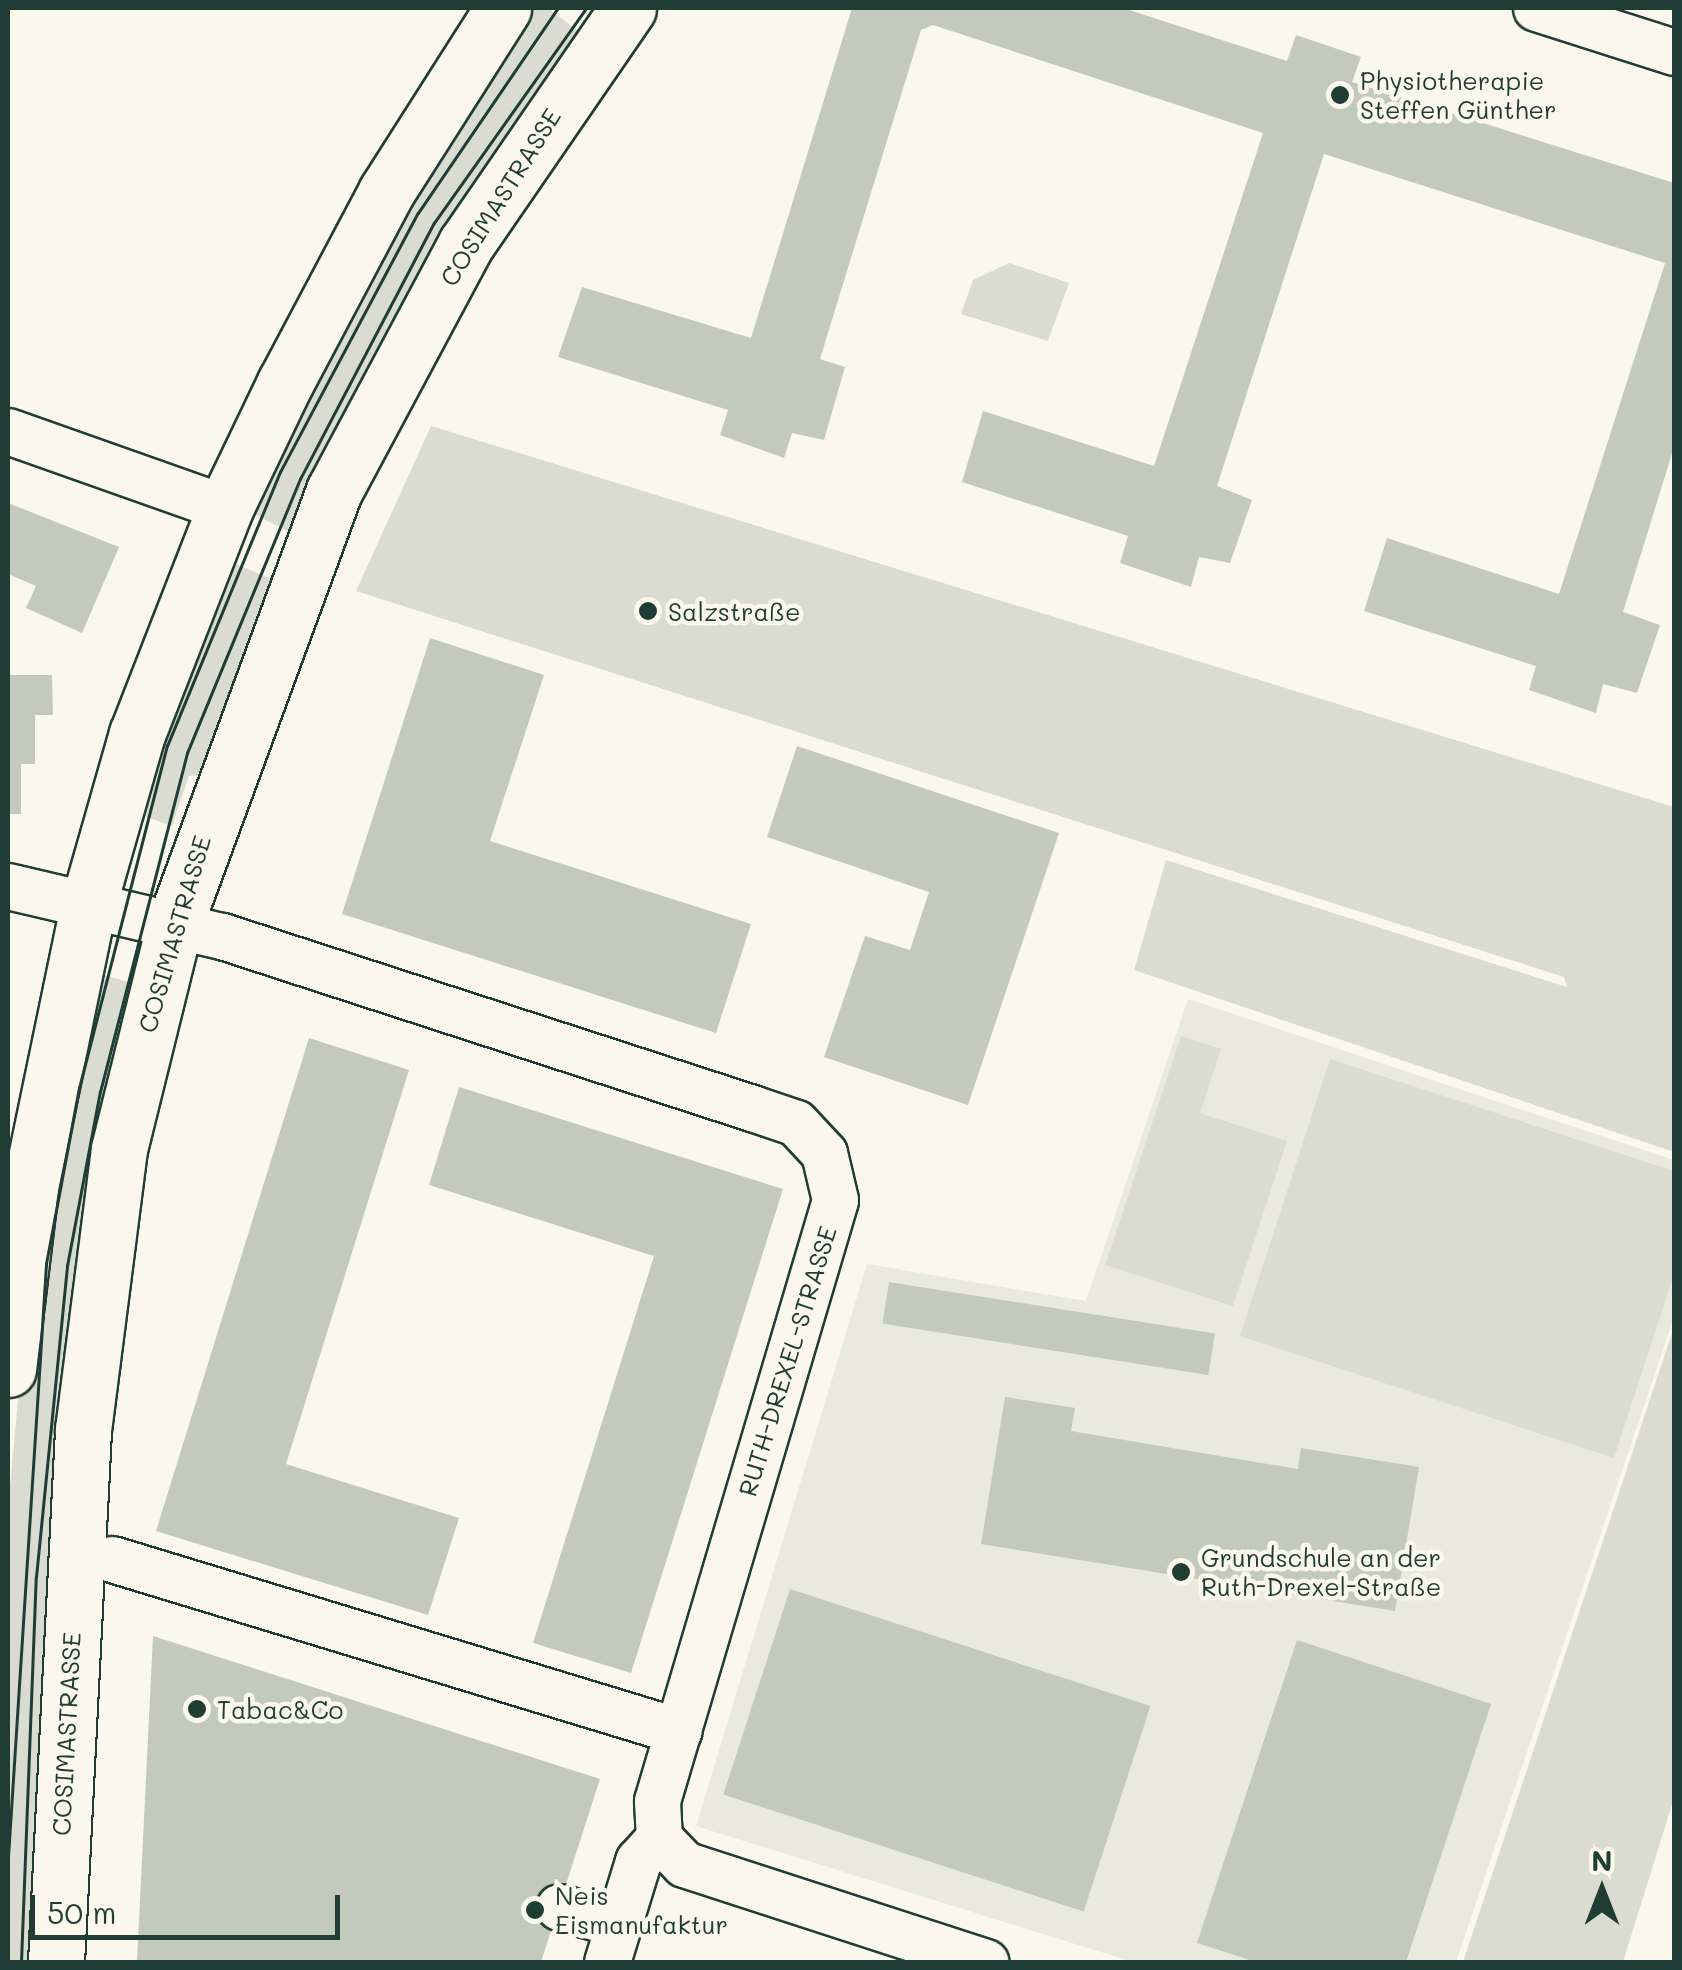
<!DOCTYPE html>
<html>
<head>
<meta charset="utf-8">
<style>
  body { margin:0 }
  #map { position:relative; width:1682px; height:1970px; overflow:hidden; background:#fbf7ec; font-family:Mali,sans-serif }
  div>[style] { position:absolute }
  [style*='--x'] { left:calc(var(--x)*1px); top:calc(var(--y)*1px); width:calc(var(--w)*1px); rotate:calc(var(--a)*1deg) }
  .built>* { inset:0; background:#eae9de }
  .green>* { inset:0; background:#dbdcd1 }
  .building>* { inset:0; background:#c4c9be; transform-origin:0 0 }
  .roads { filter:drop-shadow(2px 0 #1f3d34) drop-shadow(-2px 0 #1f3d34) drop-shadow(0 2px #1f3d34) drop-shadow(0 -2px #1f3d34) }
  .minor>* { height:45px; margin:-22.5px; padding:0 22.5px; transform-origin:22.5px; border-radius:22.5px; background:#fbf7ec }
  .major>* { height:55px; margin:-27.5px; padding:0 27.5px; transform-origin:27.5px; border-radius:27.5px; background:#fbf7ec }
  .tram>* { height:2.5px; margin:-1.25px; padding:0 1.25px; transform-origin:1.25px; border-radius:1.25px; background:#1f3d34 }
  .dots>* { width:28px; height:28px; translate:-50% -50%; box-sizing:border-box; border:5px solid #fbf7ec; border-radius:50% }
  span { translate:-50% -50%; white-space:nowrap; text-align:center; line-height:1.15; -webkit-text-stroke:9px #fbf7ec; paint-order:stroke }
  .poi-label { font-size:25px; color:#1f3d34 }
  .left { translate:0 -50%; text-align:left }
  .street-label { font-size:25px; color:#1f3d34 }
  .frame { position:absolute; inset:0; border:10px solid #1f3d34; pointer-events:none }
  .north { position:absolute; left:1552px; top:1840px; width:100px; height:100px; -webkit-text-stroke:8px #fbf7ec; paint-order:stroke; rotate:0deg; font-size:28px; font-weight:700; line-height:40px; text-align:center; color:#1f3d34 }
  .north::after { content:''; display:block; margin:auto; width:35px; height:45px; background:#1f3d34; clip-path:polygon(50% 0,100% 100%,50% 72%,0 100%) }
  .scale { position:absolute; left:30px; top:1895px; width:310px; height:45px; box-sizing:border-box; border:5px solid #1f3d34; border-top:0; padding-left:12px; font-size:30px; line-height:35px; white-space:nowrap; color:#1f3d34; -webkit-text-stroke:8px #fbf7ec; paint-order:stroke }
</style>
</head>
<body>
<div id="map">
  <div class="built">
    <div style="clip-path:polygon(1188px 999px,1674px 1160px,1674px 1317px,1456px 1962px,1133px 1962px,696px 1826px,867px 1264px,1086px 1301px)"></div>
  </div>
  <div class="green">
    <div style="clip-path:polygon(525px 8px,548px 8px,594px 43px,299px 537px,240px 507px,292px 401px)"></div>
    <div style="clip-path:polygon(1009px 263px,1069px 283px,1048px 341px,961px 314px,973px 280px)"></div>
    <div style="clip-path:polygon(431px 426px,1674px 807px,1674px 1152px,1134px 970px,1166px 860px,1567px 987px,1564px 977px,356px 591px)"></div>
    <div style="clip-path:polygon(217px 556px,278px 582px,205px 775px,189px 776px,172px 826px,127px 810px)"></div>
    <div style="clip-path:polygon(90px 971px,139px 985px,39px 1962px,8px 1962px,8px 1508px,21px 1368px)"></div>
    <div style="clip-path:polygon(1181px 1036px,1221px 1049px,1200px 1113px,1287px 1141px,1233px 1306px,1105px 1265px)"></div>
    <div style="clip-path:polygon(1330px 1059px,1674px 1171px,1674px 1274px,1614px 1458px,1240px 1336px)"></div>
    <div style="clip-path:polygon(1674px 1327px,1674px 1798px,1623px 1962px,1463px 1962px)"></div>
  </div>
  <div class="building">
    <div style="clip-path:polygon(852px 8px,1123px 8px,1287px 61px,1296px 35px,1361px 57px,1352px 82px,1674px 183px,1674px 447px,1623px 612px,1660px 625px,1637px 693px,1603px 684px,1596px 713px,1529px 690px,1536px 666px,1364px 611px,1387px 538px,1559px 594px,1665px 263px,1324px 154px,1217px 486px,1252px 500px,1230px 563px,1199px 557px,1191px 587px,1120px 563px,1128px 536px,962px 482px,983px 411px,1154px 466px,1263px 133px,933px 25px,921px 30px,820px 359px,845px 367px,824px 440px,792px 433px,784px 458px,720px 435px,728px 410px,558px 357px,582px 287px,751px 338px)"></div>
    <div style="clip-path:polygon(8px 503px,119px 547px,82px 633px,26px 608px,36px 586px,8px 574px)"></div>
    <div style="clip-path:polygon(430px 638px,544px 675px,490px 841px,751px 924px,716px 1033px,342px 914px)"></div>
    <div style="clip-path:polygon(8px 675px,52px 675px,53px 715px,35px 715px,35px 764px,21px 764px,21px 814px,8px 814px)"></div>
    <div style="clip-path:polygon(797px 746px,1059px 833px,968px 1105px,824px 1057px,865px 936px,910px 950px,929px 892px,767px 837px)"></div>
    <div style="clip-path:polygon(309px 1038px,409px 1070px,286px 1464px,459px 1518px,428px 1615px,156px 1531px)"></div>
    <div style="clip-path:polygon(459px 1087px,783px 1189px,631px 1673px,533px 1643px,654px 1256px,429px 1185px)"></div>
    <div style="left:889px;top:1282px;width:330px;height:42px;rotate:9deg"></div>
    <div style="clip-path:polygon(1005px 1397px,1075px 1408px,1071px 1431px,1298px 1469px,1301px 1448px,1419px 1467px,1395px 1611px,981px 1544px)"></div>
    <div style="left:790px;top:1589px;width:379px;height:216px;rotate:18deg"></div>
    <div style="clip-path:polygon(153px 1636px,600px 1779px,541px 1962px,137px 1962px)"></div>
    <div style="clip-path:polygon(1297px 1640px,1491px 1704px,1406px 1962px,1256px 1962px,1197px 1943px)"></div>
  </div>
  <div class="roads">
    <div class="minor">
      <div style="--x:1536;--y:8;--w:145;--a:17.7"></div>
      <div style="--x:8;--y:431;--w:230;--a:19.5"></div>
      <div style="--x:8;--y:886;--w:220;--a:13.2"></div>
      <div style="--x:222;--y:936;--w:557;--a:17.98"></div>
      <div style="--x:752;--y:1108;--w:46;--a:18.8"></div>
      <div style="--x:796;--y:1123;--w:41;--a:47"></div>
      <div style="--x:824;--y:1153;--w:48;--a:76.8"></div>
      <div style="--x:835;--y:1200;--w:627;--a:106.5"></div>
      <div style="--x:657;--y:1801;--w:37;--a:87"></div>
      <div style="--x:659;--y:1838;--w:36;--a:46"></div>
      <div style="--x:684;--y:1864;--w:317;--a:18"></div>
      <div style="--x:112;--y:1559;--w:592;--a:16.9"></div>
      <div style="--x:559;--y:1907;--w:62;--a:15.8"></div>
      <div style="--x:607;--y:1962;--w:106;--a:-72.9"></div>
      <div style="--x:638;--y:1861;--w:31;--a:-48"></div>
    </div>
    <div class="major">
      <div style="--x:8;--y:1369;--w:183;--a:-83.1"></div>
      <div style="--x:30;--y:1187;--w:291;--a:-78.3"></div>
      <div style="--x:89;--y:902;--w:175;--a:-74.1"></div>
      <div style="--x:137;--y:734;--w:243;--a:-68.7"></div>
      <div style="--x:225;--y:508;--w:139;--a:-64.4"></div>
      <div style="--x:285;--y:383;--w:216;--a:-62.1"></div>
      <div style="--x:386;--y:192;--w:218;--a:-57.5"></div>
      <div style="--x:56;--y:1962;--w:533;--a:-87.09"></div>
      <div style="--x:83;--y:1430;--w:283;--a:-82.7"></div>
      <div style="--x:119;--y:1149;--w:233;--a:-76.1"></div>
      <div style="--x:175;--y:923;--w:460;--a:-69.8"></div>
      <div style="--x:334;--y:491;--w:280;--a:-61.9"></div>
      <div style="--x:466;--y:244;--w:286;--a:-55.5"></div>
    </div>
  </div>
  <div class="tram">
    <div style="--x:8;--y:1857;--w:594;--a:-86.33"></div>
    <div style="--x:46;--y:1264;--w:179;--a:-79.4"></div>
    <div style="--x:79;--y:1088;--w:353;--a:-75.6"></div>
    <div style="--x:167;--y:746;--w:296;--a:-67.6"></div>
    <div style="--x:280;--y:472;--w:293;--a:-62"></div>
    <div style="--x:418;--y:213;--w:248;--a:-55.7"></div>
    <div style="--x:21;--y:1962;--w:385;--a:-87.8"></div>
    <div style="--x:36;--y:1577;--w:313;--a:-84.3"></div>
    <div style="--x:67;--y:1266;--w:177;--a:-79.3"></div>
    <div style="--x:100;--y:1092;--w:350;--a:-75.6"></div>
    <div style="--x:187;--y:753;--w:296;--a:-67.6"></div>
    <div style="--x:300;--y:479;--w:289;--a:-62.4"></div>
    <div style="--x:434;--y:223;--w:263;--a:-54.7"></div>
  </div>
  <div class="dots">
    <div style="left:1340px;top:95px;background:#1f3d34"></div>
    <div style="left:648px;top:611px;background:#1f3d34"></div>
    <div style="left:1181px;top:1572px;background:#1f3d34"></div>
    <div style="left:197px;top:1709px;background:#1f3d34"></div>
    <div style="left:535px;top:1910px;background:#1f3d34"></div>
  </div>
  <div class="poi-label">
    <span class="left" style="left:1360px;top:95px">Physiotherapie<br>Steffen Günther</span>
    <span class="left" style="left:668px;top:611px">Salzstraße</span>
    <span class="left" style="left:1201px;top:1572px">Grundschule an der<br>Ruth-Drexel-Straße</span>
    <span class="left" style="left:217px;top:1709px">Tabac&amp;Co</span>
    <span class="left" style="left:555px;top:1910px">Neis<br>Eismanufaktur</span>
  </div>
  <div class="street-label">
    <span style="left:500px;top:197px;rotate:-58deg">COSIMASTRASSE</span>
    <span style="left:174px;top:934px;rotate:-74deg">COSIMASTRASSE</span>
    <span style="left:787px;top:1361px;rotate:-73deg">RUTH-DREXEL-STRASSE</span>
    <span style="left:66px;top:1734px;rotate:-87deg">COSIMASTRASSE</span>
  </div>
  <div class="frame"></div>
  <div class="north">N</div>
  <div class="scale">50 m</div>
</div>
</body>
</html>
